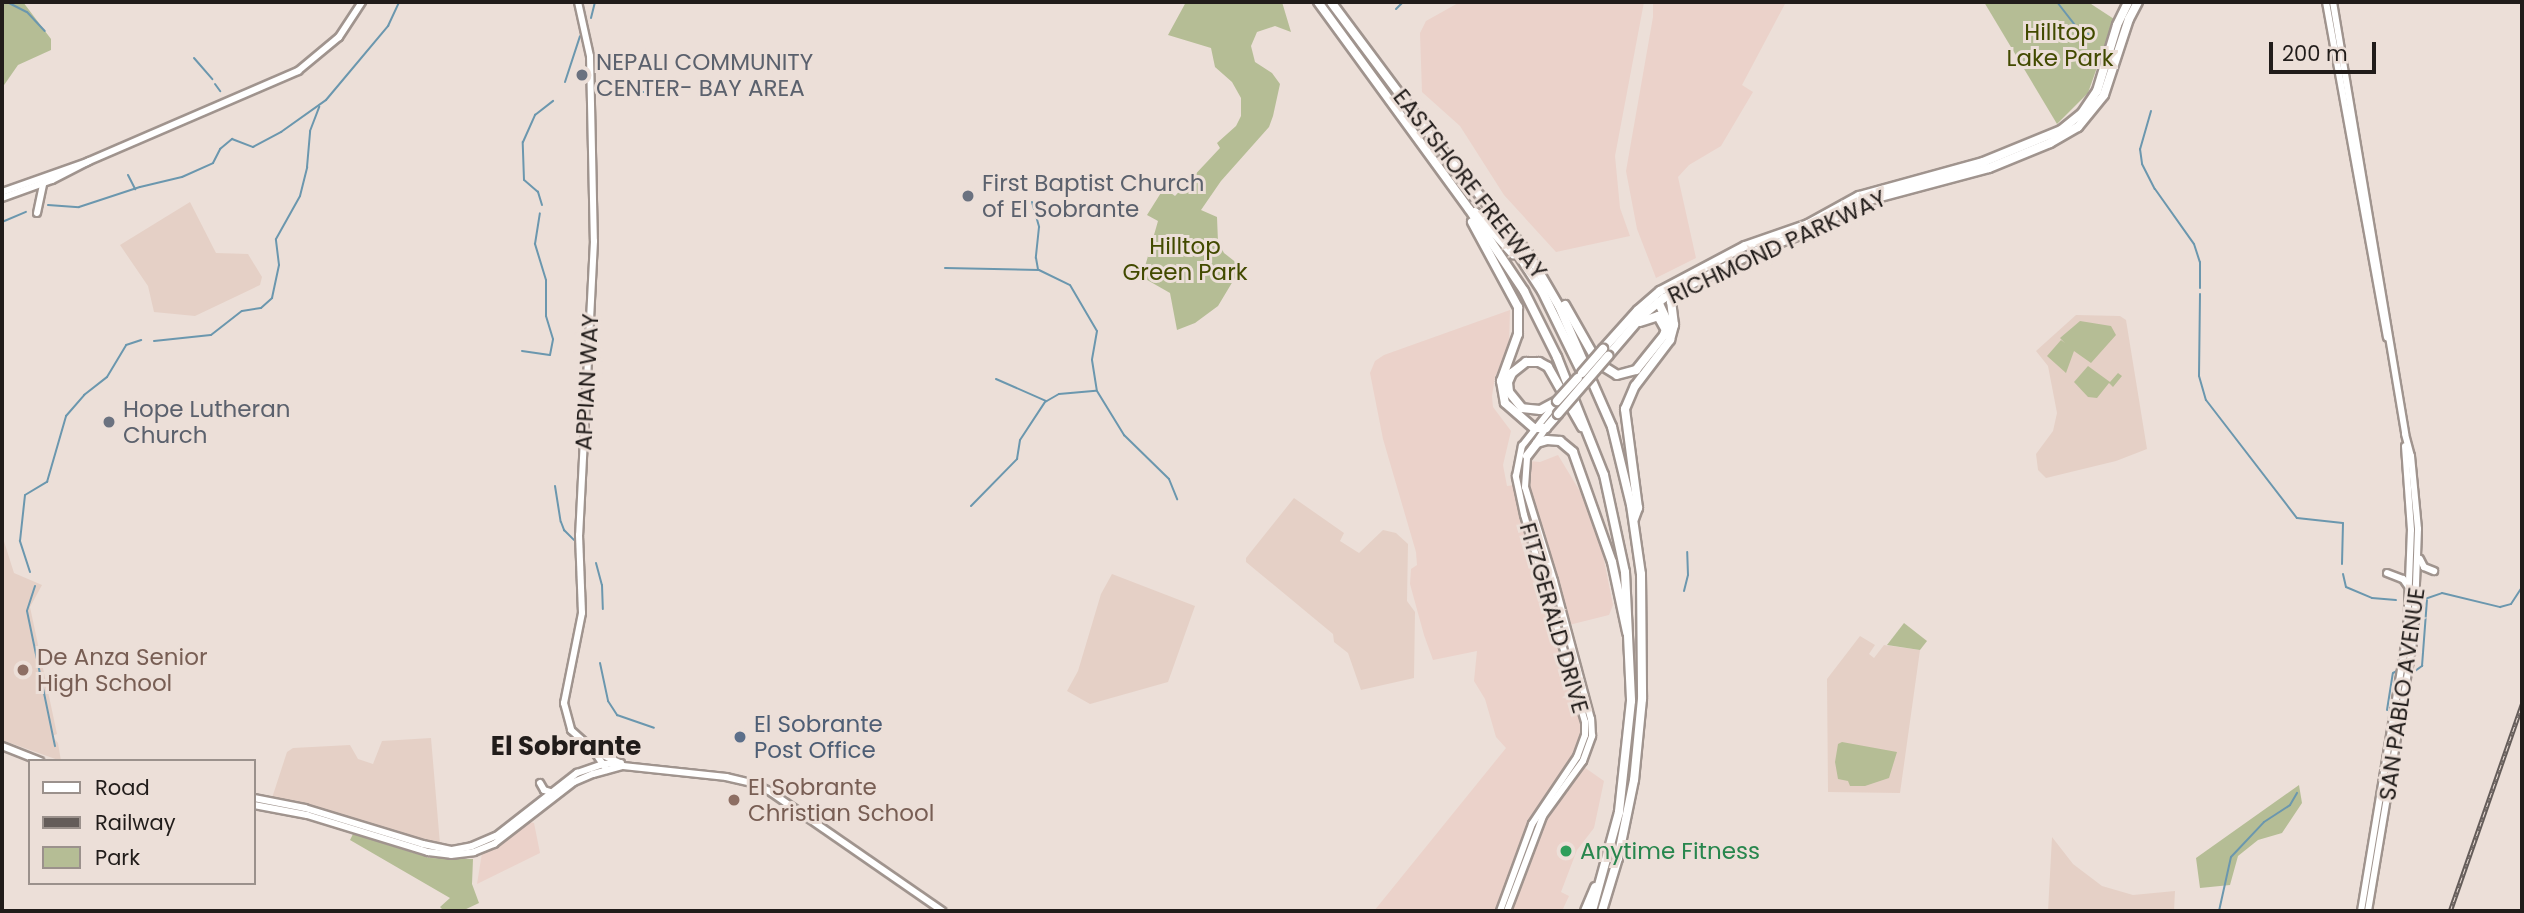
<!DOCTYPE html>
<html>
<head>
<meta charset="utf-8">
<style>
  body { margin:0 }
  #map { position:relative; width:2524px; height:913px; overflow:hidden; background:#ecdfd8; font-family:Poppins,sans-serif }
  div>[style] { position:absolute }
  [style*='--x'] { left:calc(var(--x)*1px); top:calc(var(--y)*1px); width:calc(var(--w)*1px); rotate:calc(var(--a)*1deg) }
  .commercial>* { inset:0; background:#ebd2ca }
  .built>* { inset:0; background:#e5d0c6 }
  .green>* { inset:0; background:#b5bd95 }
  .stream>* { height:2px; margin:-1px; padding:0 1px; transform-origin:1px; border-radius:1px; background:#6b97ae }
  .roads { filter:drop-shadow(2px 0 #a0948e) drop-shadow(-2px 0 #a0948e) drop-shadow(0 2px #a0948e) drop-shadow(0 -2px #a0948e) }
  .major>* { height:6px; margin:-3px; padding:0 3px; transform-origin:3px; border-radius:3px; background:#fff }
  .highway>* { height:8px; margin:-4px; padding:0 4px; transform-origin:4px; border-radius:4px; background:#fff }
  .rail>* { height:4.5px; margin-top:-2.25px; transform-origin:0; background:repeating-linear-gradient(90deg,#ecdfd8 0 5px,#645c59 0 10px); box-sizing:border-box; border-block:2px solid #645c59 }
  .bridges { filter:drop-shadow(2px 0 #a0948e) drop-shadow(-2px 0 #a0948e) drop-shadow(0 2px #a0948e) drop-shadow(0 -2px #a0948e) }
  .highway-bridge>* { height:8px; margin:-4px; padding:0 4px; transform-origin:4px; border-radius:4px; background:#fff }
  .dots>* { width:19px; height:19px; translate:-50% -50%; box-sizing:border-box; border:4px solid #ecdfd8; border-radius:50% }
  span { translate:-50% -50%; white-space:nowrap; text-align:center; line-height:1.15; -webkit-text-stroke:6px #ecdfd8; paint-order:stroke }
  .park-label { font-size:23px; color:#424a00 }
  .worship-label { font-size:23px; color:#5b616d }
  .left { translate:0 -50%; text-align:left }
  .street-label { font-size:23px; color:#211c1a }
  .education-label { font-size:23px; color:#785e54 }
  .service-label { font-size:23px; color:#4e5e75 }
  .leisure-label { font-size:23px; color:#27864d }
  .quarter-label { font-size:26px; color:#211c1a; font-weight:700 }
  .frame { position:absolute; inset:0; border:4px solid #211c1a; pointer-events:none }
  .legend { position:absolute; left:28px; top:759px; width:228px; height:126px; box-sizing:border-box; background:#ecdfd8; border:2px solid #9b918c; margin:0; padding:9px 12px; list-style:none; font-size:21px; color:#211c1a }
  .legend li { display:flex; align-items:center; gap:14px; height:35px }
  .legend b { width:35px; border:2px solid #9b918c }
  .scale { position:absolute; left:2269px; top:42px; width:107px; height:32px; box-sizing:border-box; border:4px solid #211c1a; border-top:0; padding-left:9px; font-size:21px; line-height:24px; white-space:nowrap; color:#211c1a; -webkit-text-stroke:5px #ecdfd8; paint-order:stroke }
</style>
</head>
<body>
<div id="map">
  <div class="commercial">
    <div style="clip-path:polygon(1460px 2px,1644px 2px,1615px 156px,1620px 208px,1630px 236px,1556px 252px,1504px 195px,1460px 126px,1422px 92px,1420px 33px,1426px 21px)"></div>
    <div style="clip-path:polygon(1653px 2px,1786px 2px,1742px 85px,1753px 92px,1721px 146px,1689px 165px,1678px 177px,1696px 258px,1656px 278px,1637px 229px,1626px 171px,1653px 17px)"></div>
    <div style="clip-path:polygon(1510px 310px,1509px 344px,1495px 377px,1492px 396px,1493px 407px,1511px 431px,1503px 465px,1507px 486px,1515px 485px,1584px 731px,1580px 751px,1531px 818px,1498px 911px,1374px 911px,1506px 748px,1496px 737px,1485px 699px,1474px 681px,1477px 651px,1433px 660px,1424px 635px,1410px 584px,1411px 569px,1417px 565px,1416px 552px,1383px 439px,1370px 373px,1375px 361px,1384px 355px)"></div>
    <div style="clip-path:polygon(1558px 455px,1584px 498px,1600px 540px,1613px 605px,1609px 615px,1565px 626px,1526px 476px,1529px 461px,1540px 462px)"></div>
    <div style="clip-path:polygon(1581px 765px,1604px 781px,1594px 828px,1577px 850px,1561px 892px,1569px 896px,1562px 911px,1508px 911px,1540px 827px)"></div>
    <div style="clip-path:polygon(529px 822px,534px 823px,540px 853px,477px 884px,482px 853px,502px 843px)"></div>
  </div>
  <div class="built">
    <div style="clip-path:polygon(190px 202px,216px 253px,248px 254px,262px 277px,260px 285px,195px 316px,154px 312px,148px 286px,120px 245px)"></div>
    <div style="clip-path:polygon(2076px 315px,2120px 316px,2126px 320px,2147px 449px,2116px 461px,2046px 478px,2038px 470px,2036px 454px,2053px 431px,2057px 413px,2048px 366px,2036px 351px)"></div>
    <div style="clip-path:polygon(1294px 498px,1344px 533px,1340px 541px,1359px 553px,1383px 530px,1396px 533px,1408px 544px,1407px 601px,1415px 612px,1414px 678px,1361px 690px,1348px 653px,1334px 642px,1333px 634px,1246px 562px,1246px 558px)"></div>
    <div style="clip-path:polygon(2px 535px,14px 573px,42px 585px,30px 607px,57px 734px,52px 736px,58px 743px,61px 761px,2px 740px)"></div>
    <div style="clip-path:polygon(1112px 574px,1195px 606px,1168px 682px,1090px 704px,1067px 691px,1078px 671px,1101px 594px)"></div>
    <div style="clip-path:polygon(1860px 636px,1875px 645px,1869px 654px,1874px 658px,1884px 645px,1920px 650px,1900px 793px,1828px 792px,1827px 679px)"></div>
    <div style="clip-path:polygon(431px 738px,440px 844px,308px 805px,272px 798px,287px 752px,293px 748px,350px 745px,358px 759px,373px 764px,382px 741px)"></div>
    <div style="clip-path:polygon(2052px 837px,2073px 864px,2102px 886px,2133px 895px,2175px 891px,2174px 911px,2048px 911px)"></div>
  </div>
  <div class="green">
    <div style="clip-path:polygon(2px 2px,23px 2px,51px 39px,51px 50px,18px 65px,2px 88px)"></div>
    <div style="clip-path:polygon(1186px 2px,1282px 2px,1291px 32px,1275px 26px,1257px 32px,1251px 46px,1255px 62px,1272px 73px,1280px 84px,1273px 116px,1269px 127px,1221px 181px,1201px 210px,1217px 217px,1218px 242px,1224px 253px,1238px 264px,1239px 271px,1218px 306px,1195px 323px,1177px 330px,1170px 293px,1142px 277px,1158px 221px,1147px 215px,1164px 188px,1175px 196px,1220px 148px,1217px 143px,1236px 126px,1241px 116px,1241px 98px,1232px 82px,1215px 67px,1211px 48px,1168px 35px)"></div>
    <div style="clip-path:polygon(1984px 2px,2088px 2px,2114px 19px,2088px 93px,2057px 124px)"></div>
    <div style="clip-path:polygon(2080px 321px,2111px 326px,2116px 335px,2091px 363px,2074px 351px,2066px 373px,2047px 356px,2061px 340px,2065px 343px,2060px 338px)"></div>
    <div style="clip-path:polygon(2088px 366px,2110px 382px,2118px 373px,2122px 376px,2113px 387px,2109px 383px,2097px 398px,2088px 397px,2074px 382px)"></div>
    <div style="clip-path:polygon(1904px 623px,1927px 641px,1920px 650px,1887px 645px)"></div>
    <div style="clip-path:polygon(1842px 742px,1897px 752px,1889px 778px,1865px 786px,1850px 786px,1848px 781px,1838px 779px,1835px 762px,1838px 744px)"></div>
    <div style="clip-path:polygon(2299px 785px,2302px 803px,2282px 833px,2258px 840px,2238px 856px,2230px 885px,2200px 888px,2196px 858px)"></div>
    <div style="clip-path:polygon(353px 834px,430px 858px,473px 859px,472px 884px,479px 903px,462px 911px,444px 911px,440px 907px,450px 898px,350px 840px)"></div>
  </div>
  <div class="stream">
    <div style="--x:7;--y:2;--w:22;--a:27"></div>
    <div style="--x:27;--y:12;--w:26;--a:47"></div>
    <div style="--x:2057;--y:2;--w:34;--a:52"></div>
    <div style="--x:2078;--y:29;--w:18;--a:27"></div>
    <div style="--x:1396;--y:9;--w:10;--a:-45"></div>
    <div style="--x:591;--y:18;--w:16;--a:-76"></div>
    <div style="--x:194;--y:58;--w:28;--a:49"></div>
    <div style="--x:565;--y:82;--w:48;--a:-71.9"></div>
    <div style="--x:215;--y:84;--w:9;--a:54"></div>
    <div style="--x:597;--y:92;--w:47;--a:0"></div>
    <div style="--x:2151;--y:111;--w:40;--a:106"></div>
    <div style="--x:2140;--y:149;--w:15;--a:82"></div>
    <div style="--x:2142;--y:164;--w:28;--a:63"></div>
    <div style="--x:2155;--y:189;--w:67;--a:54.7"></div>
    <div style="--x:2194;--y:244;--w:19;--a:72"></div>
    <div style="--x:2200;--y:262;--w:26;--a:90"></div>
    <div style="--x:128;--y:175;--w:16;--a:63"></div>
    <div style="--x:1032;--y:202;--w:26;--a:74"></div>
    <div style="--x:1039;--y:227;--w:31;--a:96"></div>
    <div style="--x:1036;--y:258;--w:11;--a:80"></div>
    <div style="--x:48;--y:205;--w:31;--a:4"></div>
    <div style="--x:79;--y:207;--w:64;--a:-18.2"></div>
    <div style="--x:140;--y:187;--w:43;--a:-13.4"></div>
    <div style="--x:182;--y:177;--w:34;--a:-24"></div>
    <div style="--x:213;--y:163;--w:16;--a:-63"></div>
    <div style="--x:220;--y:149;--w:16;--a:-40"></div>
    <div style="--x:232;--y:139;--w:22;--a:21"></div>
    <div style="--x:253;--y:147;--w:32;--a:-28"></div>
    <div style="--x:281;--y:132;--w:55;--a:-35.4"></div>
    <div style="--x:326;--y:100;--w:97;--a:-50"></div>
    <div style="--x:388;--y:26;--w:26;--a:-65"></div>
    <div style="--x:542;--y:205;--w:14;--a:-107"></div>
    <div style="--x:538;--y:192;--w:18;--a:-139"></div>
    <div style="--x:524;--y:180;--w:38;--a:-92"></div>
    <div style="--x:523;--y:142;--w:30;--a:-66"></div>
    <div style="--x:535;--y:115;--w:23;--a:-38"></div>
    <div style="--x:2;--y:222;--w:26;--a:-23"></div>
    <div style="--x:945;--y:268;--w:94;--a:1.2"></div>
    <div style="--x:1039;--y:270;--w:34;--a:26"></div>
    <div style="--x:1070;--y:285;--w:53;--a:59.6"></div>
    <div style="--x:1097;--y:331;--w:29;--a:100"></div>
    <div style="--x:1092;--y:360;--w:31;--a:81"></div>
    <div style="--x:1097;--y:391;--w:52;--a:58.5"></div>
    <div style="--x:1124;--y:435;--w:63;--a:44.4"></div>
    <div style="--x:1169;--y:479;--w:22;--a:68"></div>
    <div style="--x:2200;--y:294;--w:82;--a:90.7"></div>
    <div style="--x:2199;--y:376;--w:25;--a:74"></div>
    <div style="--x:2206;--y:400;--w:149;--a:52.4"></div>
    <div style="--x:2297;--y:518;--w:46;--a:6.2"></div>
    <div style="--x:2343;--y:523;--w:41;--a:91.4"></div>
    <div style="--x:154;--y:341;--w:57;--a:-6"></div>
    <div style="--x:211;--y:335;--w:39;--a:-38"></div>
    <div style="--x:242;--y:311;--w:19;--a:-9"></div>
    <div style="--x:261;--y:308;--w:15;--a:-42"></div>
    <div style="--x:272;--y:298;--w:34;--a:-78"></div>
    <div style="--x:279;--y:265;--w:26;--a:-97"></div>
    <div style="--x:276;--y:239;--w:49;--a:-60.8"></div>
    <div style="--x:300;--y:196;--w:30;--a:-76"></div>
    <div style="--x:307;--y:167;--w:36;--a:-85"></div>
    <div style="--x:310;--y:131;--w:26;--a:-69"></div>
    <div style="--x:522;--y:351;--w:28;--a:8"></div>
    <div style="--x:550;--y:355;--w:16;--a:-79"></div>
    <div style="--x:553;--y:339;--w:24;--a:-107"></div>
    <div style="--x:546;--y:316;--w:36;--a:-90"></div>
    <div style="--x:546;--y:280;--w:38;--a:-107"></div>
    <div style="--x:535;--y:244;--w:31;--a:-81"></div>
    <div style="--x:996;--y:379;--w:55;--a:23.7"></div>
    <div style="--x:555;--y:486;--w:36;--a:81"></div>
    <div style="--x:561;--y:522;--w:9;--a:69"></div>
    <div style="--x:564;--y:530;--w:14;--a:45"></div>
    <div style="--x:971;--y:506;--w:66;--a:-45.6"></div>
    <div style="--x:1017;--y:459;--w:19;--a:-81"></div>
    <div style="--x:1020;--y:440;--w:45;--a:-56.7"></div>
    <div style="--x:1045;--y:402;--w:16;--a:-30"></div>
    <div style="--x:1059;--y:394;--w:37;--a:-5"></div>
    <div style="--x:596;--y:563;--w:23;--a:75"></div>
    <div style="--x:602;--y:585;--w:24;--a:88"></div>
    <div style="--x:30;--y:572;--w:33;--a:-108"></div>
    <div style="--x:20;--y:541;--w:46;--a:-83.8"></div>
    <div style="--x:25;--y:495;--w:26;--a:-31"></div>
    <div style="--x:47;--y:482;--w:69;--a:-73.9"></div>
    <div style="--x:66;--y:416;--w:28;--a:-49"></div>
    <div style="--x:84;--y:395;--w:29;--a:-38"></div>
    <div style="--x:107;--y:377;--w:37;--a:-59"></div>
    <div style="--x:126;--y:345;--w:16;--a:-18"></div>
    <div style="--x:2343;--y:574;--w:13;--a:77"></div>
    <div style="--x:2346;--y:587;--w:28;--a:23"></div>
    <div style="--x:2372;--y:598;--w:24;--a:5"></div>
    <div style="--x:35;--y:586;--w:26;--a:108"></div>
    <div style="--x:27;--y:611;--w:138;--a:78.3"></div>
    <div style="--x:1684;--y:591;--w:16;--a:-76"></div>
    <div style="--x:1688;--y:575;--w:23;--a:-92"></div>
    <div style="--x:2422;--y:600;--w:21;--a:-19"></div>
    <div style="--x:2442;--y:593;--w:60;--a:13.6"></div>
    <div style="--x:2500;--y:607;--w:11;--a:-15"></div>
    <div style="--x:2511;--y:604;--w:20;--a:-57"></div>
    <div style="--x:600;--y:663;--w:39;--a:78"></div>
    <div style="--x:608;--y:701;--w:17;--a:57"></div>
    <div style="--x:617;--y:715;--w:39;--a:19"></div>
    <div style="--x:2415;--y:671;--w:9;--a:-36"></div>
    <div style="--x:2422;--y:666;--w:66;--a:-85.7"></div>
    <div style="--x:2387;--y:710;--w:37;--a:-81"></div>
    <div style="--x:2393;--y:673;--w:4;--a:-27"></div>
    <div style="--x:2219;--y:911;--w:55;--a:-77.5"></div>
    <div style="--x:2231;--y:857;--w:48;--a:-46.7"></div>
    <div style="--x:2264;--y:822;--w:31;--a:-33"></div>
    <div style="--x:2290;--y:805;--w:14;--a:-60"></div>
  </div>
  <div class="roads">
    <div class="major">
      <div style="--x:578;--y:2;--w:55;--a:77.5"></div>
      <div style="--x:590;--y:56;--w:185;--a:88.8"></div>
      <div style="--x:594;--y:241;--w:294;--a:92.9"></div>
      <div style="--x:579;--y:535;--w:78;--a:87.8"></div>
      <div style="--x:582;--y:613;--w:92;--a:101.3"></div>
      <div style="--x:564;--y:703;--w:28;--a:75"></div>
      <div style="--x:571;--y:730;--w:31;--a:42"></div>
      <div style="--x:594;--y:751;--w:23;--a:56"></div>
      <div style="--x:2326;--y:2;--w:341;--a:79.7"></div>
      <div style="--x:2333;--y:2;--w:438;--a:80.5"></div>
      <div style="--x:2405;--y:434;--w:23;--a:75"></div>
      <div style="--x:2411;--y:456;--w:73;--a:84.5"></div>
      <div style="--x:2418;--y:529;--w:107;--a:92.1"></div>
      <div style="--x:2414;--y:636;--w:279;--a:99.5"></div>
      <div style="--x:2;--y:192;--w:90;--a:-19.4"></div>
      <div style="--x:2;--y:198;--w:53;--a:-19.8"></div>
      <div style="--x:52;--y:180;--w:42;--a:-27.2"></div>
      <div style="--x:89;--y:161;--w:228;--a:-23.3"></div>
      <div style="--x:298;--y:71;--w:53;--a:-39.7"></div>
      <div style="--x:339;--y:37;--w:42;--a:-56.7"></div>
      <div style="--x:37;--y:213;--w:29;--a:-78"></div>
      <div style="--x:2420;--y:559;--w:9;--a:63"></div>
      <div style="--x:2424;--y:567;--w:11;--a:22"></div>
      <div style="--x:2387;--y:573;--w:17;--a:21"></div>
      <div style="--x:2403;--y:579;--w:12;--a:55"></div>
      <div style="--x:2;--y:746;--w:41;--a:21.5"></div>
      <div style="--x:594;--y:751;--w:29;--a:25"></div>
      <div style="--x:540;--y:783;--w:8;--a:60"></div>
      <div style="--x:544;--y:790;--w:6;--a:18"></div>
      <div style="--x:254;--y:798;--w:52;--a:11.1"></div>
      <div style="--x:305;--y:808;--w:123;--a:17"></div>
      <div style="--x:423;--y:844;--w:30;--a:12"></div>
      <div style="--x:452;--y:850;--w:20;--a:-11"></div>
      <div style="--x:472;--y:846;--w:26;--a:-23"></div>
      <div style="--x:496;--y:836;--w:103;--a:-37.9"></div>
      <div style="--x:577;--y:773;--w:28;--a:-19"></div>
      <div style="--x:603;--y:764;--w:18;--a:-3"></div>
      <div style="--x:254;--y:805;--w:54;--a:10.7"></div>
      <div style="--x:307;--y:815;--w:127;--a:17"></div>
      <div style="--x:428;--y:852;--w:23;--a:7"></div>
      <div style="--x:451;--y:855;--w:23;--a:-7"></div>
      <div style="--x:474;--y:852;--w:22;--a:-22"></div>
      <div style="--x:494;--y:844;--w:101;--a:-37.8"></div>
      <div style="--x:574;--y:782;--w:21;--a:-23"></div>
      <div style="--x:593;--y:774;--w:31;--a:-15"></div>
      <div style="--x:623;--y:766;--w:104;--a:6.1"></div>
      <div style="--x:726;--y:777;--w:27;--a:13"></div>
      <div style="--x:752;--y:783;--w:19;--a:25"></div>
      <div style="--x:769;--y:791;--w:211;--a:34.7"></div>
      <div style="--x:1500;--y:911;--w:93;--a:-69.8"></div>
      <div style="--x:1532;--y:824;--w:81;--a:-56.1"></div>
      <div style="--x:1577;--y:757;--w:23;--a:-70"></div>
      <div style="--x:1585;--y:735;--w:13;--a:-90"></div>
      <div style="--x:1585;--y:722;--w:216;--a:-106.4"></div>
      <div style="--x:1524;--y:515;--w:40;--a:-102"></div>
      <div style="--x:1516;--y:476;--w:31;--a:-79"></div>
      <div style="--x:1522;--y:446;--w:55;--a:-51.7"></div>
      <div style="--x:1507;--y:911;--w:102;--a:-69.2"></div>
      <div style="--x:1543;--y:816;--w:68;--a:-54"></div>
      <div style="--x:1583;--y:761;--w:27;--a:-70"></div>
      <div style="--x:1592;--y:736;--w:17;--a:-93"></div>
      <div style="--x:1591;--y:719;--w:143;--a:-105"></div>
      <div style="--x:1554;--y:581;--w:98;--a:-107.1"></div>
      <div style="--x:1525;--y:487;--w:31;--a:-86"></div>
      <div style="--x:1527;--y:456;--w:34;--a:-56"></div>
      <div style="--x:2361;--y:911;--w:282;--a:-80.6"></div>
      <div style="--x:2407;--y:633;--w:103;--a:-87.8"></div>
      <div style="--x:2411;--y:530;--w:84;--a:-94.1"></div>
    </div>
    <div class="highway">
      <div style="--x:1318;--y:2;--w:256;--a:53.9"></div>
      <div style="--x:1469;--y:209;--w:99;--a:56.1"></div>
      <div style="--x:1524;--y:291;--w:74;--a:63.4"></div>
      <div style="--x:1557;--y:357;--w:127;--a:68.3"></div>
      <div style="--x:1604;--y:475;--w:99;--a:77.8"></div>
      <div style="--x:1625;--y:572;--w:129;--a:87.3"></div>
      <div style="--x:1631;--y:701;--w:112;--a:96.2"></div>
      <div style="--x:1619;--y:812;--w:103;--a:105.3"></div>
      <div style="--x:1331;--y:2;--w:176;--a:53.3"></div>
      <div style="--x:1436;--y:143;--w:143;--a:50.1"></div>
      <div style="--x:1528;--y:253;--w:61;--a:59.7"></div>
      <div style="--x:1559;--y:306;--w:132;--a:66.3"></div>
      <div style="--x:1612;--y:427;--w:80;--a:76.3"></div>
      <div style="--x:1631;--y:505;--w:70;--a:81.8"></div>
      <div style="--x:1641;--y:574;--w:125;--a:89.5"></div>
      <div style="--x:1642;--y:699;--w:81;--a:95.6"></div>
      <div style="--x:1634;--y:780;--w:80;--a:101.6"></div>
      <div style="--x:1618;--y:858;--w:55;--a:106.8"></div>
      <div style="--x:1475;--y:212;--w:57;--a:47.9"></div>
      <div style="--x:1496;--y:220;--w:85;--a:57.1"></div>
      <div style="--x:1542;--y:291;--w:96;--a:64"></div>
      <div style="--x:1472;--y:222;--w:97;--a:61.6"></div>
      <div style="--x:1518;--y:307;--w:27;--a:90"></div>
      <div style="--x:1518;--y:334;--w:50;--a:109.9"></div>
      <div style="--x:1501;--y:381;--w:22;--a:80"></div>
      <div style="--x:1505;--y:403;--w:38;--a:41"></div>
      <div style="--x:1534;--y:428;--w:12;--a:0"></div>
      <div style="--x:1546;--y:428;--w:18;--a:-49"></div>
      <div style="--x:1565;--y:305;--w:67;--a:60.4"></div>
      <div style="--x:1598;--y:363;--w:22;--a:32"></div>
      <div style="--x:1617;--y:375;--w:20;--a:-15"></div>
      <div style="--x:1636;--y:370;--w:45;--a:-51.3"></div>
      <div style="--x:1664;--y:335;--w:13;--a:-72"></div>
      <div style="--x:1668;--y:323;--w:23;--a:-115"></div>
      <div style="--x:1640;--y:322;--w:19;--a:-18"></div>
      <div style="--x:1658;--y:316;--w:13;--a:61"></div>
      <div style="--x:1603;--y:349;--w:52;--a:-48.1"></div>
      <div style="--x:1638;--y:310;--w:29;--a:-41"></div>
      <div style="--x:1660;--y:291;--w:96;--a:-27.9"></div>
      <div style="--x:1745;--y:246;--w:67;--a:-19.2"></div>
      <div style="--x:1808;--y:224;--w:58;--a:-28.8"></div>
      <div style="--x:1859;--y:196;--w:129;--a:-15.3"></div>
      <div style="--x:1983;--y:162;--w:84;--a:-22.3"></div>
      <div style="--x:2061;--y:130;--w:27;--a:-39"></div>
      <div style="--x:2082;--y:113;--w:27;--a:-56"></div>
      <div style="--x:2097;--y:91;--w:69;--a:-73.1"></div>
      <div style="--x:2117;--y:25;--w:25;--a:-64"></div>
      <div style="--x:1608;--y:356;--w:54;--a:-49.5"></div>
      <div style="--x:1643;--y:315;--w:27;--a:-39"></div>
      <div style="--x:1664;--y:298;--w:104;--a:-26.8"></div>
      <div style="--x:1757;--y:251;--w:60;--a:-20.6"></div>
      <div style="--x:1813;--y:230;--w:56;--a:-29.7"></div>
      <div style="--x:1862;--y:202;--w:131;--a:-15"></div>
      <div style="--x:1989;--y:168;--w:66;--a:-22.3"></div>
      <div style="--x:2050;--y:143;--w:32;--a:-30"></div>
      <div style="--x:2078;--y:127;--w:41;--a:-50.9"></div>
      <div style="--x:2104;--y:95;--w:80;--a:-71.8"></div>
      <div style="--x:2129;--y:19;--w:19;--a:-62"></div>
      <div style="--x:1557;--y:401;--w:19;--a:152"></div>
      <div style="--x:1540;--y:410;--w:18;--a:-174"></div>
      <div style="--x:1522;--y:408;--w:21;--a:-129"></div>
      <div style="--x:1509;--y:392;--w:10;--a:-96"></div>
      <div style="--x:1508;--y:382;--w:10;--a:-66"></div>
      <div style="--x:1512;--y:373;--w:18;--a:-38"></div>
      <div style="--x:1526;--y:362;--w:13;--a:0"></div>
      <div style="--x:1539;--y:362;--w:10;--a:29"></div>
      <div style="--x:1548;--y:367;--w:69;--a:60.5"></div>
      <div style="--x:1527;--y:456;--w:16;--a:-52"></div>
      <div style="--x:1537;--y:443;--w:10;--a:-17"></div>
      <div style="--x:1547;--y:440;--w:13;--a:4"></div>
      <div style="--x:1560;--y:441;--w:17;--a:40"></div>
      <div style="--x:1573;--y:452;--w:117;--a:70.5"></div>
      <div style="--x:1612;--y:562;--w:72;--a:77.9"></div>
      <div style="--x:1634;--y:519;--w:12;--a:-70"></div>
      <div style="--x:1638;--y:508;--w:100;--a:-97.5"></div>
      <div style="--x:1625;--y:409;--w:25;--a:-67"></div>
      <div style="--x:1635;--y:386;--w:58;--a:-52.7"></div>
      <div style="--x:1670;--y:340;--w:16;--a:-75"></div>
      <div style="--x:1674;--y:325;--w:23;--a:-97"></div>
      <div style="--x:1671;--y:302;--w:13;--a:-61"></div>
      <div style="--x:1585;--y:911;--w:26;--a:-67"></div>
    </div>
  </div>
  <div class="rail">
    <div style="--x:2450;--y:911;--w:219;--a:-70.8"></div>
  </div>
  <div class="bridges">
    <div class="highway-bridge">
      <div style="--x:1582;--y:373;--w:32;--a:-49"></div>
      <div style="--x:1557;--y:401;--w:31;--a:-48"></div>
      <div style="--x:1558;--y:414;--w:77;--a:-49.2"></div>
    </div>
  </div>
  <div class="dots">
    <div style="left:582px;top:75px;background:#6b7280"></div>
    <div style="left:968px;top:196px;background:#6b7280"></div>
    <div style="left:109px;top:422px;background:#6b7280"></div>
    <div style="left:23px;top:670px;background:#8d6e63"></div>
    <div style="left:740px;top:737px;background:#5c6f8a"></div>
    <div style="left:734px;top:800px;background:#8d6e63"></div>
    <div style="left:1566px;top:851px;background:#2e9e5b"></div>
  </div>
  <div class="park-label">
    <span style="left:2060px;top:45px">Hilltop<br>Lake Park</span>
    <span style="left:1185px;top:259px">Hilltop<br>Green Park</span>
  </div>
  <div class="worship-label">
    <span class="left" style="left:596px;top:75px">NEPALI COMMUNITY<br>CENTER- BAY AREA</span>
    <span class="left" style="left:982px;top:196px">First Baptist Church<br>of El Sobrante</span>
    <span class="left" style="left:123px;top:422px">Hope Lutheran<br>Church</span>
  </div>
  <div class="street-label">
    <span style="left:1470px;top:184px;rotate:52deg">EASTSHORE FREEWAY</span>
    <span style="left:1777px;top:247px;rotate:-25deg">RICHMOND PARKWAY</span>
    <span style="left:587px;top:382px;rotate:-87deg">APPIAN WAY</span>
    <span style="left:1554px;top:618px;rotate:74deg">FITZGERALD DRIVE</span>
    <span style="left:2402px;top:694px;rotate:-82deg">SAN PABLO AVENUE</span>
  </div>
  <div class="education-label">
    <span class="left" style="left:37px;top:670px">De Anza Senior<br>High School</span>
    <span class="left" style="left:748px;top:800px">El Sobrante<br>Christian School</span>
  </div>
  <div class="service-label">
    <span class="left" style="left:754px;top:737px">El Sobrante<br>Post Office</span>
  </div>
  <div class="leisure-label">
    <span class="left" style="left:1580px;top:851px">Anytime Fitness</span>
  </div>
  <div class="quarter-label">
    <span style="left:566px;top:747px">El Sobrante</span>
  </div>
  <div class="frame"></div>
  <ul class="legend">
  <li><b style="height:9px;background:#fff"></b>Road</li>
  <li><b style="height:9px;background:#645c59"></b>Railway</li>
  <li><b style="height:19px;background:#b5bd95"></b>Park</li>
  </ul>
  <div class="scale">200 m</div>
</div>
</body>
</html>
